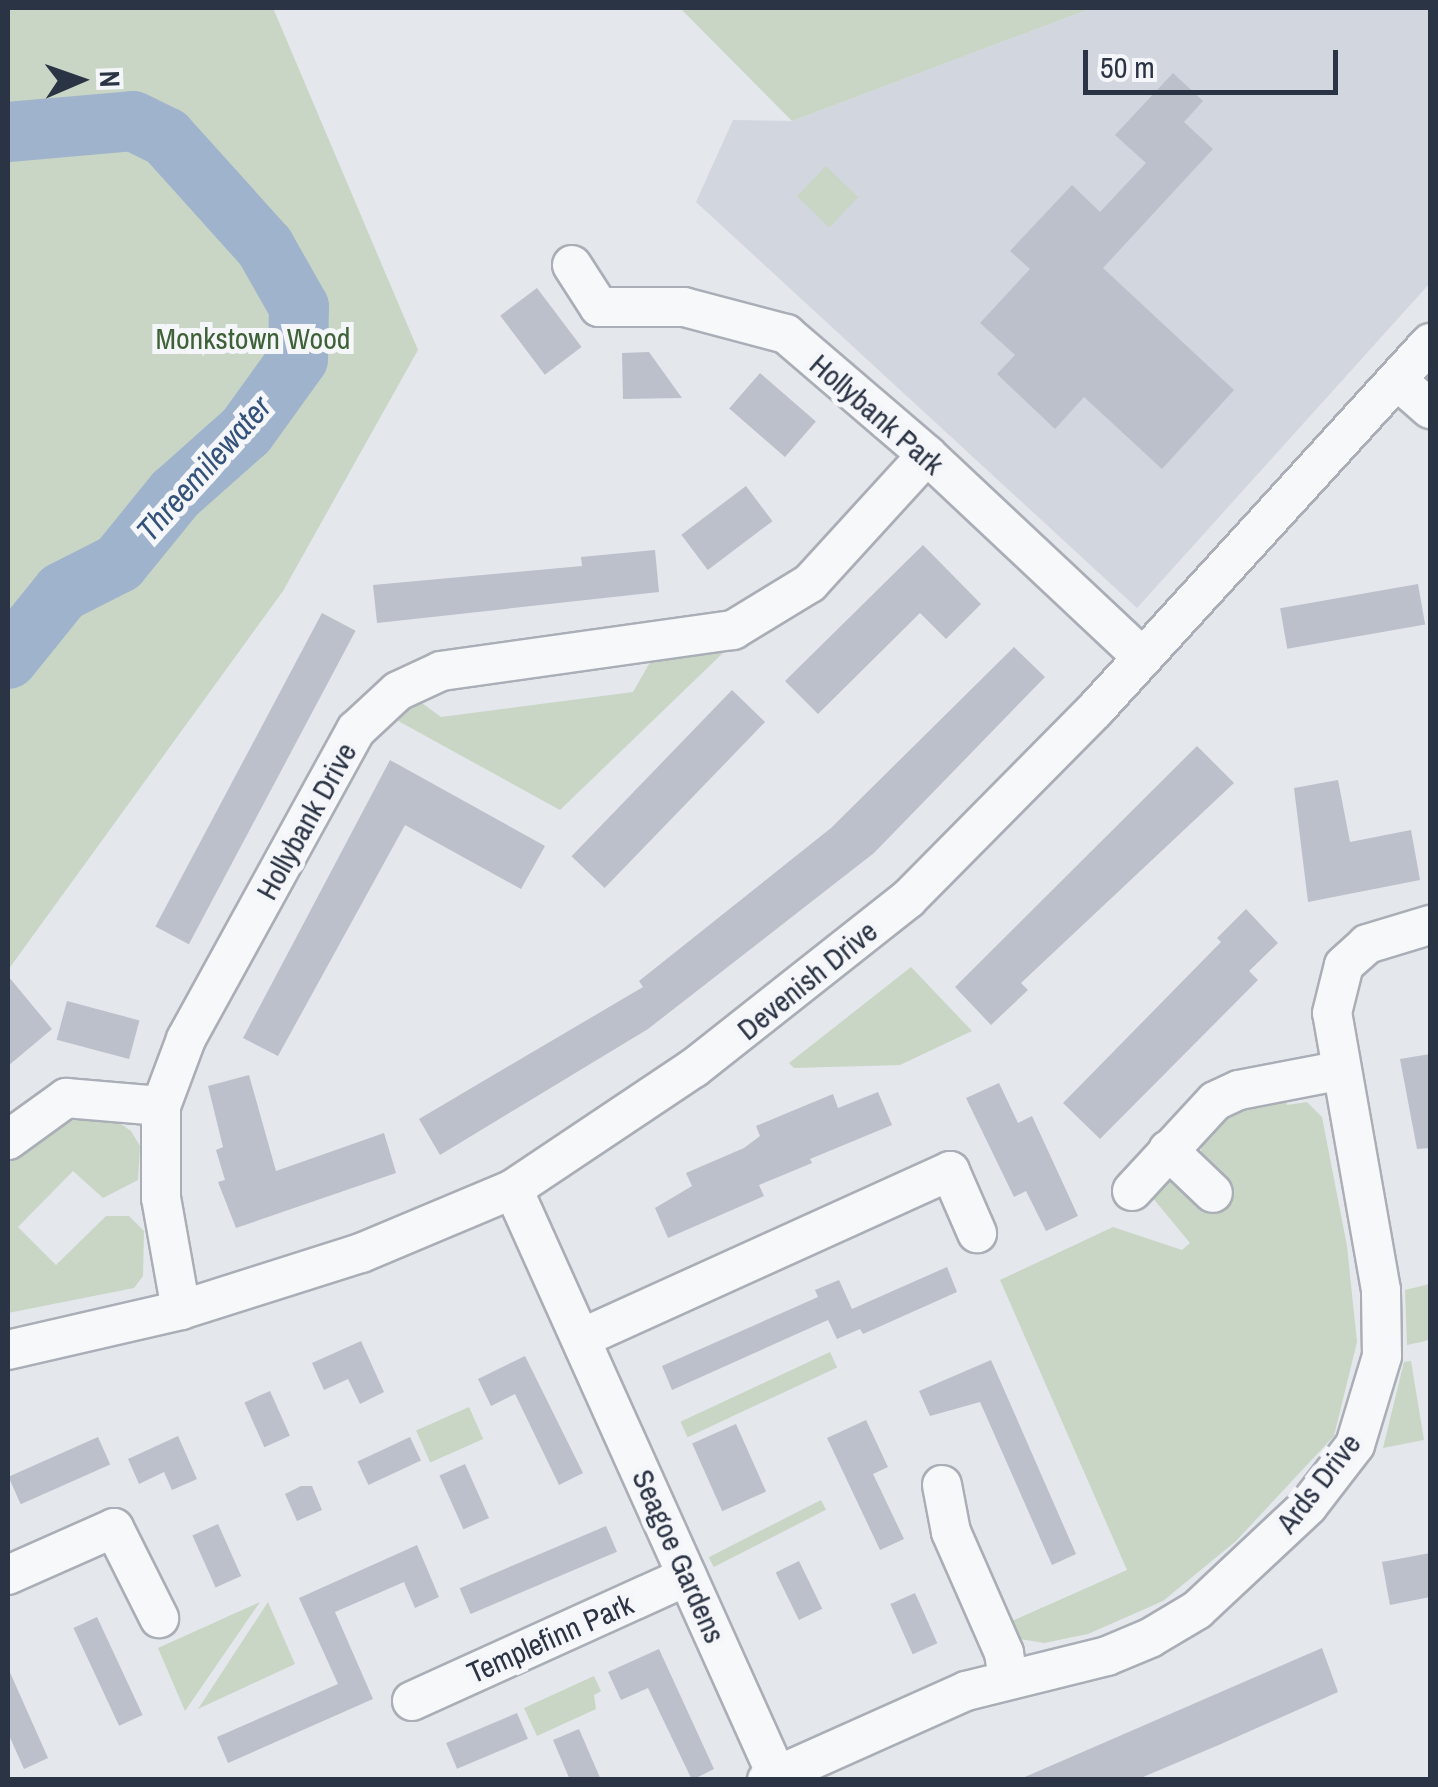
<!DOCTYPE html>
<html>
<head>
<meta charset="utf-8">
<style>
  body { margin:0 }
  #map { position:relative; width:1438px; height:1787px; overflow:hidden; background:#e4e7ec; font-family:"Archivo Narrow",sans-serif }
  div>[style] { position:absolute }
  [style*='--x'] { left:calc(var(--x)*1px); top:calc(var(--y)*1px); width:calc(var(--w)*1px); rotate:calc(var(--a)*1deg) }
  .built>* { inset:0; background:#d2d6de }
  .green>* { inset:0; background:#c9d6c5; transform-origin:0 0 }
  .river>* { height:60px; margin:-30px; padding:0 30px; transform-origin:30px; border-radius:30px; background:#9fb4cc }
  .building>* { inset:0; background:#bbc0ca; transform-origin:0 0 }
  .roads { filter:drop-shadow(2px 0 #a9aeb7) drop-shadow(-2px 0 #a9aeb7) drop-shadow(0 2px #a9aeb7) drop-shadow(0 -2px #a9aeb7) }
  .minor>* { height:38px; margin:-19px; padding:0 19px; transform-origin:19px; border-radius:19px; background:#f7f8fa }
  span { translate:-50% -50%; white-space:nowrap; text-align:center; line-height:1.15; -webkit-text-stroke:10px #f4f6f9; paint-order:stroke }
  .park-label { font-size:30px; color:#3f6138 }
  .street-label { font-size:30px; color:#2b3445 }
  .water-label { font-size:32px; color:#34527a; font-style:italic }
  .frame { position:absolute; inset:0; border:10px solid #2b3445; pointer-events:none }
  .north { position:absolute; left:30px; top:30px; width:100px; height:100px; -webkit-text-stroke:8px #f4f6f9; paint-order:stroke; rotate:88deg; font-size:28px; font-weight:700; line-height:40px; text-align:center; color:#2b3445 }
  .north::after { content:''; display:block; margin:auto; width:35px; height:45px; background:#2b3445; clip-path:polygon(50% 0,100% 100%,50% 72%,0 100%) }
  .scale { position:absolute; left:1083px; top:50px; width:255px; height:45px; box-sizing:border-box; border:5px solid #2b3445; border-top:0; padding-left:12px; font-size:30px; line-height:35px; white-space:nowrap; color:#2b3445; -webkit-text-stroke:8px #f4f6f9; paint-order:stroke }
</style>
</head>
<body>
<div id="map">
  <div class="built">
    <div style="clip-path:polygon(1092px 8px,1430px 8px,1430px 283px,1137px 608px,696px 202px,733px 120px,792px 121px)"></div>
  </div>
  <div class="green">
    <div style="clip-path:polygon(8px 8px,273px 8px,418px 350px,283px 591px,8px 970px)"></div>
    <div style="clip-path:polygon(680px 8px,1092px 8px,792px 121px)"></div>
    <div style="left:826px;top:166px;width:45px;height:42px;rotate:44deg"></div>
    <div style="clip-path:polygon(713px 647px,724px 652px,560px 810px,391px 717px,415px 698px,441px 717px,633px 692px,653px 657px)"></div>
    <div style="clip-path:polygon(911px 967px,972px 1031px,900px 1065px,794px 1068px,789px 1063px)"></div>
    <div style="clip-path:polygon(1284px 1095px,1287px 1105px,1307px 1102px,1322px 1117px,1347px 1246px,1357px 1342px,1334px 1436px,1236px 1541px,1163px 1601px,1088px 1634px,1044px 1643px,1020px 1639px,1012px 1621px,1127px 1570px,1000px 1280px,1113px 1227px,1182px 1250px,1190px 1243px,1147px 1191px,1160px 1181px,1180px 1183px,1200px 1160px,1202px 1140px,1232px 1107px)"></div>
    <div style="clip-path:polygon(62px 1113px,114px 1119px,131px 1131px,140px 1146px,138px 1180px,103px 1198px,73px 1171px,18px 1227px,56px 1265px,106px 1216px,129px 1216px,144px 1231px,143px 1276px,134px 1288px,8px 1313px,8px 1153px)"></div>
    <div style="clip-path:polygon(1430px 1284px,1430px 1340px,1407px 1345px,1405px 1290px)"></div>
    <div style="left:830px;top:1352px;width:17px;height:165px;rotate:65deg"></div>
    <div style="clip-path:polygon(1411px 1361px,1424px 1440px,1383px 1448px,1404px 1362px)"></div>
    <div style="left:469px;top:1407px;width:35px;height:58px;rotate:66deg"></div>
    <div style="left:821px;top:1500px;width:11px;height:126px;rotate:63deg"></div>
    <div style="clip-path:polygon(260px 1602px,185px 1711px,158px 1648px)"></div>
    <div style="clip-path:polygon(268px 1602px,295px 1664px,198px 1709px)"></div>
    <div style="clip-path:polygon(594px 1676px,601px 1691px,594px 1695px,596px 1709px,537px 1736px,524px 1708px)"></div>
  </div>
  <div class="river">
    <div style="--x:8;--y:132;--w:125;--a:-5"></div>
    <div style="--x:133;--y:121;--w:37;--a:26"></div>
    <div style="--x:166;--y:137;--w:148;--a:48"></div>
    <div style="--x:265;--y:247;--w:69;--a:60.5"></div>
    <div style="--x:299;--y:307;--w:52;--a:91.1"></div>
    <div style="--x:298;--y:359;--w:89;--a:125.8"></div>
    <div style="--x:246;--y:431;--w:95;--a:138.4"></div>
    <div style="--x:175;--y:494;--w:89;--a:129.1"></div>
    <div style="--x:119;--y:563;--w:64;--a:153"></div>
    <div style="--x:62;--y:592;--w:86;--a:128.9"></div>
  </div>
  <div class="building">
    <div style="clip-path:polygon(1173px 73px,1203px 101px,1184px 122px,1213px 149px,1103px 268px,1234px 390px,1162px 469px,1084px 397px,1055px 429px,997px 374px,1015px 355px,980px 323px,1030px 269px,1010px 251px,1072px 185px,1100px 212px,1146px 163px,1115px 135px)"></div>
    <div style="left:537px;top:288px;width:74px;height:46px;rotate:53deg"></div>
    <div style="clip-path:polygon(649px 352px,682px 398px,623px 399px,622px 353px)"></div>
    <div style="left:760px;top:373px;width:74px;height:47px;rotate:41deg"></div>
    <div style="left:746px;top:486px;width:44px;height:81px;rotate:53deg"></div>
    <div style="clip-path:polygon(923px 545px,981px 604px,946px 639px,920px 613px,818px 714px,785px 681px)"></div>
    <div style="clip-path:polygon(655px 550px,659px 592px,377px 623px,373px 585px,582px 566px,581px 557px)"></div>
    <div style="left:1418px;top:584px;width:41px;height:140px;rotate:80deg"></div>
    <div style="left:322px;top:613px;width:38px;height:355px;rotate:28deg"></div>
    <div style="clip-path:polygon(1014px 647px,1045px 677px,874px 853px,648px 1029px,440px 1155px,419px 1119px,643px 987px,639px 981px,831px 828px)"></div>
    <div style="left:732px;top:690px;width:46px;height:231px;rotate:44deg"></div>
    <div style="clip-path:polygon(1197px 746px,1234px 783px,1021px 983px,1028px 990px,991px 1025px,955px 987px)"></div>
    <div style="clip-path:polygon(390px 760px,545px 846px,521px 889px,405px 825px,278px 1056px,243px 1038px)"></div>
    <div style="clip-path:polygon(1338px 780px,1350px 842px,1411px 830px,1420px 880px,1308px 902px,1294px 788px)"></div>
    <div style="clip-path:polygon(1246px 909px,1278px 943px,1249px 971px,1258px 980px,1100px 1139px,1063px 1103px,1221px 942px,1217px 938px)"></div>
    <div style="clip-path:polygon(8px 976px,52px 1029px,8px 1066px)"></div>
    <div style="left:67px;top:1001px;width:75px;height:40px;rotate:15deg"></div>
    <div style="clip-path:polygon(1430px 1054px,1430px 1148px,1417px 1149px,1400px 1059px)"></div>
    <div style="clip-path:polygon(249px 1075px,276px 1171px,384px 1133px,396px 1173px,236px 1228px,218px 1182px,225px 1180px,216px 1150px,223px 1147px,208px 1086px)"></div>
    <div style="clip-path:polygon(999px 1083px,1018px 1123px,1032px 1116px,1078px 1216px,1046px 1231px,1026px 1191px,1014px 1197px,966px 1098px)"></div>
    <div style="clip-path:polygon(878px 1092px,892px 1125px,810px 1159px,812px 1163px,759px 1185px,764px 1196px,668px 1238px,655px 1208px,692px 1186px,686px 1173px,744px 1148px,760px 1136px,756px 1126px,833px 1094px,838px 1108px)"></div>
    <div style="clip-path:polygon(947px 1267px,957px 1292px,863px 1334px,860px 1329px,837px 1339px,828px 1320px,672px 1390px,662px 1366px,818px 1297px,815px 1290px,839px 1280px,852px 1309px)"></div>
    <div style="clip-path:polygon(361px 1341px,384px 1392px,360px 1404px,348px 1379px,324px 1390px,312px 1363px)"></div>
    <div style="clip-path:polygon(525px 1356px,583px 1473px,559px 1485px,515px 1394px,491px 1406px,478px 1379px)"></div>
    <div style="clip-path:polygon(991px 1360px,1076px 1554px,1052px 1565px,980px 1402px,930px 1416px,919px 1391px)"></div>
    <div style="left:270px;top:1391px;width:49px;height:28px;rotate:66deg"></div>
    <div style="clip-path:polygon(866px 1420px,888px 1467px,873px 1474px,904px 1539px,880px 1550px,827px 1438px)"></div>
    <div style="left:736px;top:1424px;width:74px;height:48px;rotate:66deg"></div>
    <div style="clip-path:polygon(178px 1436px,197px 1479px,172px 1490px,164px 1472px,139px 1484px,128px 1459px)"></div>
    <div style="left:98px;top:1437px;width:30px;height:98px;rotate:66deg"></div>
    <div style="left:410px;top:1437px;width:26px;height:58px;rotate:65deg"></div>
    <div style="left:465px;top:1464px;width:59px;height:28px;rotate:66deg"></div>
    <div style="clip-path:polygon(301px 1486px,312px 1486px,322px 1510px,297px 1521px,285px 1494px)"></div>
    <div style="left:218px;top:1524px;width:57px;height:28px;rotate:66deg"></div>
    <div style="left:606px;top:1526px;width:28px;height:159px;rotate:67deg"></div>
    <div style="clip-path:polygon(417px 1545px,439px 1597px,415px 1608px,404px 1582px,335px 1612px,373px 1699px,228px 1763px,217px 1737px,338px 1684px,299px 1598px)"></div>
    <div style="clip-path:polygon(1430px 1553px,1430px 1597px,1390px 1605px,1382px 1562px)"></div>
    <div style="left:799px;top:1561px;width:53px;height:26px;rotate:64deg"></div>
    <div style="left:915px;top:1593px;width:55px;height:27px;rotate:66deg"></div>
    <div style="left:97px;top:1617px;width:108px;height:26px;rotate:65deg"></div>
    <div style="clip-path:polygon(1322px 1648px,1338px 1692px,1221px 1744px,1136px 1780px,1018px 1780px)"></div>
    <div style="clip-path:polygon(659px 1649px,714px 1769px,692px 1780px,648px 1688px,621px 1700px,608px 1672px)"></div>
    <div style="clip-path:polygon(8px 1668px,48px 1758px,24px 1769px,8px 1733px)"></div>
    <div style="left:517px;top:1713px;width:28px;height:77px;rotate:67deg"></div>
    <div style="clip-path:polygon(579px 1729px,601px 1780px,570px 1780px,553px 1740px)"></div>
  </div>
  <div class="roads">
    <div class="minor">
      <div style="--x:572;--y:265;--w:50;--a:57.3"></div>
      <div style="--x:599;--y:307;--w:85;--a:0"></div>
      <div style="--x:684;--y:307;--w:106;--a:14.8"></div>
      <div style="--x:786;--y:334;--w:186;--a:40.6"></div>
      <div style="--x:927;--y:455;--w:296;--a:43.2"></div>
      <div style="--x:1397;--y:380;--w:44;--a:41.3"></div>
      <div style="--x:8;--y:1140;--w:72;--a:-35.9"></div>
      <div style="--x:66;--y:1098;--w:95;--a:4.8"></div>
      <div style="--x:1168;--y:1150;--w:62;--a:43.7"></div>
      <div style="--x:513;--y:1189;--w:641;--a:65.79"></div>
      <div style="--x:1132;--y:1191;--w:122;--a:-47.3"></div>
      <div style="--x:1215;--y:1101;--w:26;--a:-25"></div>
      <div style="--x:1239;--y:1090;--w:101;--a:-10.9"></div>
      <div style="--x:181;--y:1310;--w:114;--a:-100.1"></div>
      <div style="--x:161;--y:1198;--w:92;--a:-90"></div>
      <div style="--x:161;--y:1106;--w:72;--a:-69.5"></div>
      <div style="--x:186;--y:1039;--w:353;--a:-61.2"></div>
      <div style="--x:356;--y:730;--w:57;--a:-42.9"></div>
      <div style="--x:398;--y:691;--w:47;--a:-24.9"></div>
      <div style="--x:441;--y:671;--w:295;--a:-8"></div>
      <div style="--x:733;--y:630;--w:90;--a:-31.4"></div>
      <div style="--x:810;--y:583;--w:173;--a:-47.6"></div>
      <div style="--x:584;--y:1337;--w:402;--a:-24.4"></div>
      <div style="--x:950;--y:1171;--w:68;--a:66.5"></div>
      <div style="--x:8;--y:1350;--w:178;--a:-13"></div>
      <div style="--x:181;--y:1310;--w:189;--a:-17.6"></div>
      <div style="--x:361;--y:1253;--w:165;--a:-22.8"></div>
      <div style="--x:513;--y:1189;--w:218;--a:-33.8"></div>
      <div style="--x:694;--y:1068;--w:273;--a:-38.3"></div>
      <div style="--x:908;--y:899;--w:266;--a:-45.3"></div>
      <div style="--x:1095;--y:710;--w:497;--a:-47.6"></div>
      <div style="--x:942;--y:1485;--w:48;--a:79.2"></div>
      <div style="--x:951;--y:1532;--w:132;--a:66.3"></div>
      <div style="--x:1004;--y:1653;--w:25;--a:81"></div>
      <div style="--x:8;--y:1575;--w:116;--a:-23.9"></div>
      <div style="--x:114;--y:1528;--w:101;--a:63.4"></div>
      <div style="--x:412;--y:1701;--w:302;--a:-24.4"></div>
      <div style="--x:767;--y:1780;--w:218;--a:-24.1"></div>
      <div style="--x:966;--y:1691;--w:145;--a:-13.9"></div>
      <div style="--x:1107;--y:1656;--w:47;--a:-22.7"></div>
      <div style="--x:1150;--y:1638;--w:55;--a:-30.8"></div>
      <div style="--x:1197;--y:1610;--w:152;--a:-43.1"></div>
      <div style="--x:1308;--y:1506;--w:77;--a:-52.4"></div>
      <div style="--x:1355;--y:1445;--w:93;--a:-73.1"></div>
      <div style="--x:1382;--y:1356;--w:66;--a:-90.9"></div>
      <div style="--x:1381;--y:1290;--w:281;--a:-100"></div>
      <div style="--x:1332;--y:1013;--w:49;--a:-76"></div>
      <div style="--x:1344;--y:965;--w:31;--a:-42"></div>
      <div style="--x:1367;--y:944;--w:66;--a:-16.8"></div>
    </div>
  </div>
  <div class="park-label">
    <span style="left:253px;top:338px">Monkstown Wood</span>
  </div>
  <div class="street-label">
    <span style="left:877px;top:414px;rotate:41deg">Hollybank Park</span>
    <span style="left:306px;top:821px;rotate:-61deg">Hollybank Drive</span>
    <span style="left:807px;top:980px;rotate:-39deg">Devenish Drive</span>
    <span style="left:1318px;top:1483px;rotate:-52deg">Ards Drive</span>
    <span style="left:679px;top:1556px;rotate:66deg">Seagoe Gardens</span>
    <span style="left:550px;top:1638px;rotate:-24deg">Templefinn Park</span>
  </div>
  <div class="water-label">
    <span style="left:204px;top:469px;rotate:-48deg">Threemilewater</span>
  </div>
  <div class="frame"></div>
  <div class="north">N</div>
  <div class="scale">50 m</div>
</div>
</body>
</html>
